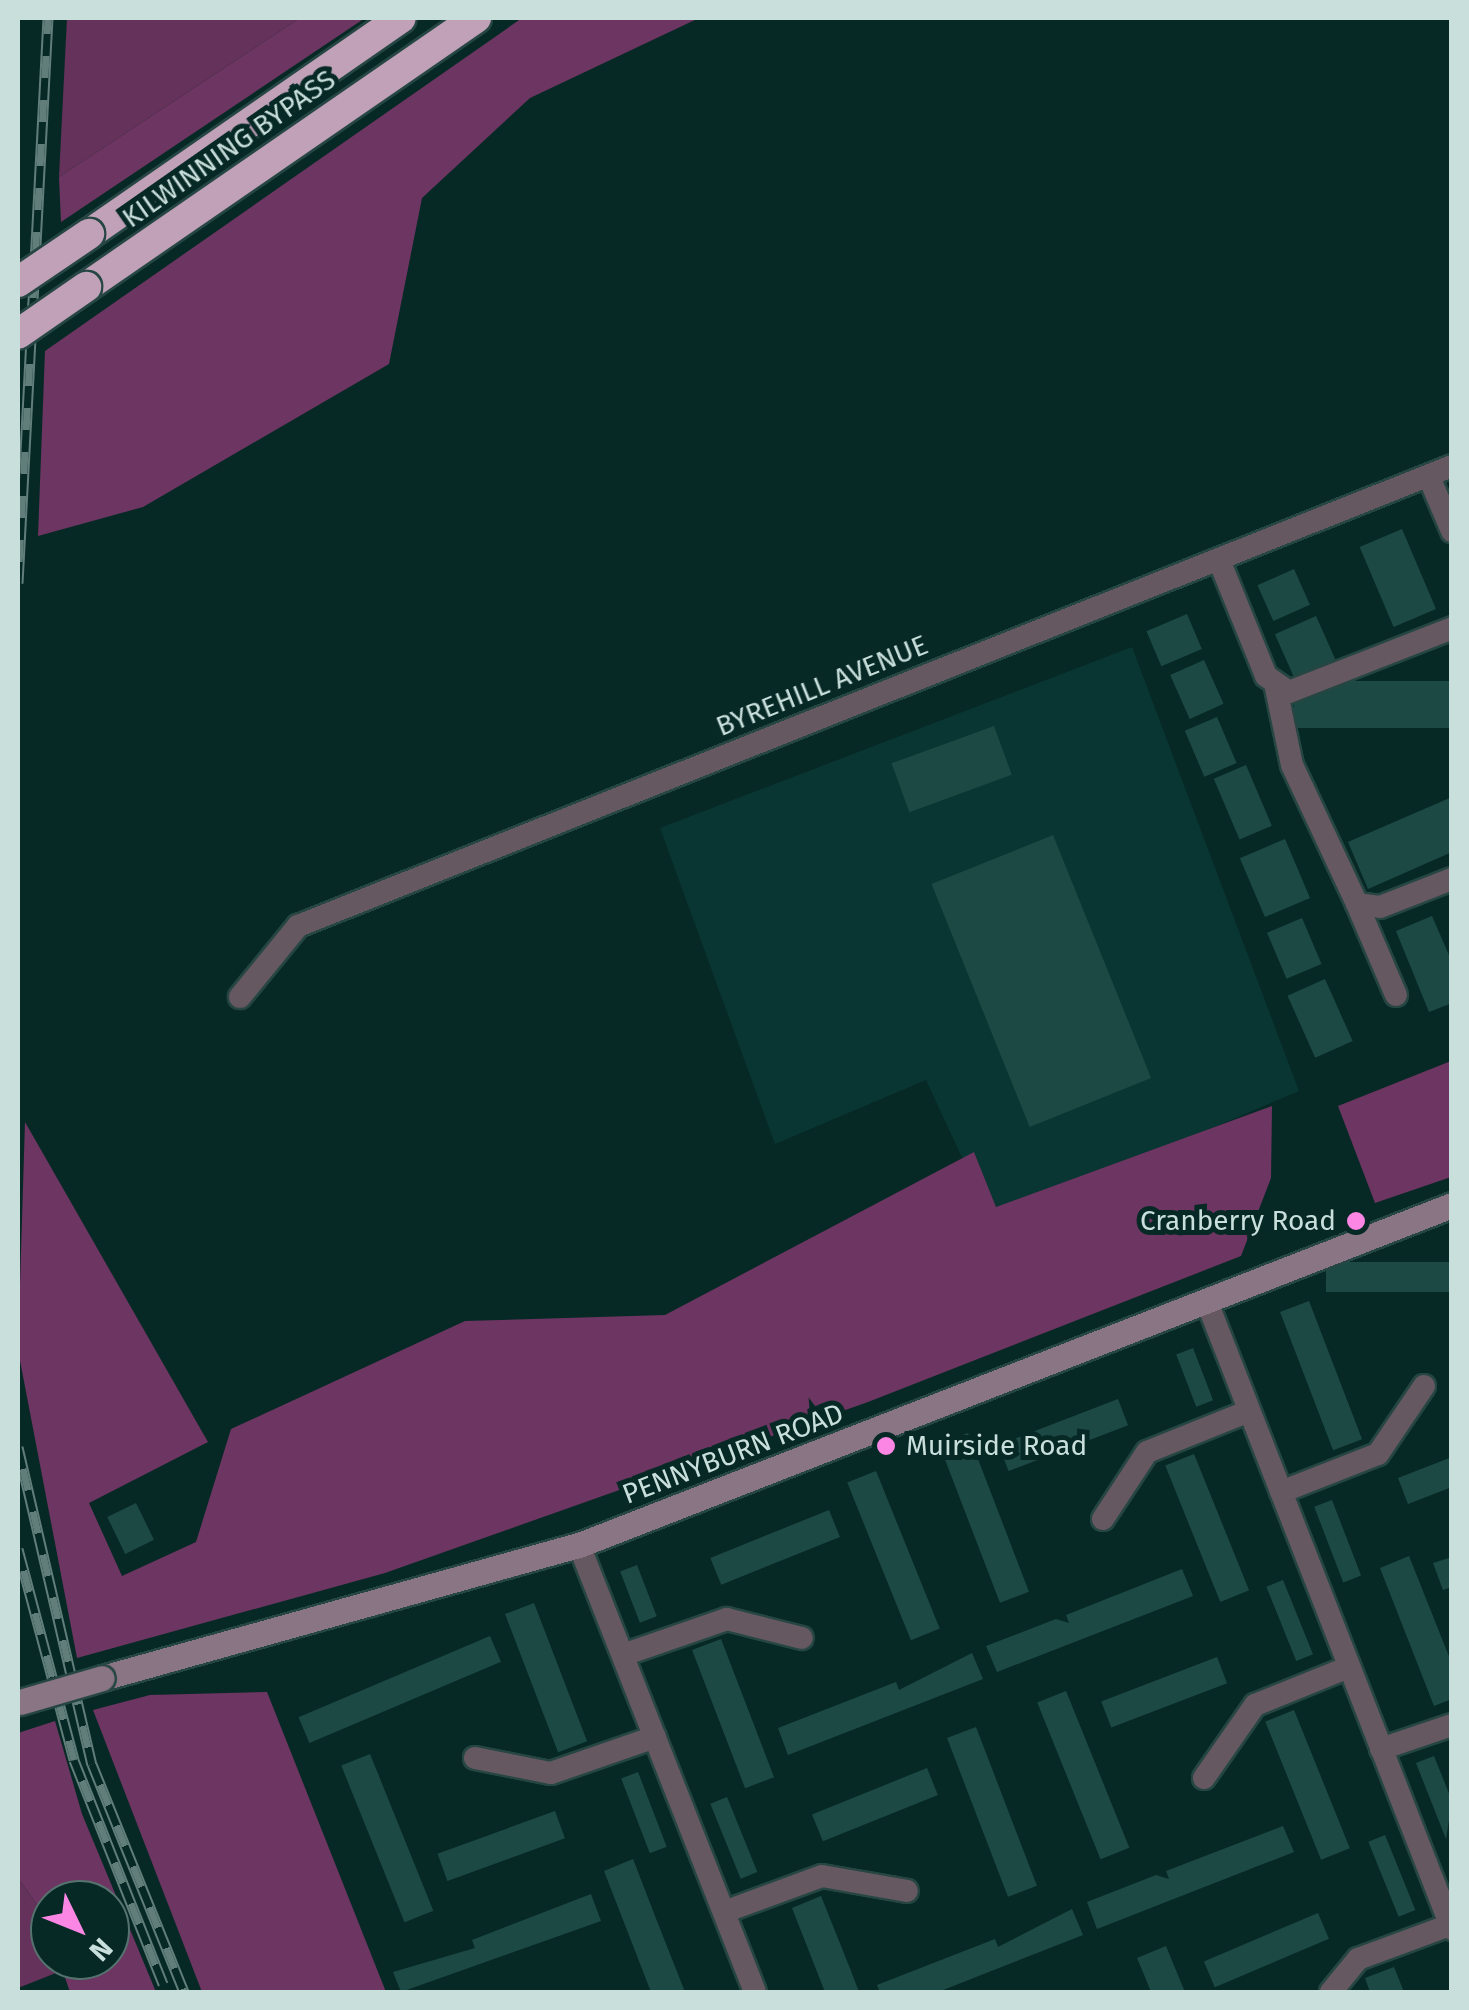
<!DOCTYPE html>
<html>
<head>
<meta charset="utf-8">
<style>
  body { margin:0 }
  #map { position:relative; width:1469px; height:2010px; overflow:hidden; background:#072926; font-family:"Fira Sans",sans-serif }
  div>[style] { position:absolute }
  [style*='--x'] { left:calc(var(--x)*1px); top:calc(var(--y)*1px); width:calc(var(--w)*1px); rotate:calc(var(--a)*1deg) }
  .built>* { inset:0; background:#093532 }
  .green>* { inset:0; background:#64325a }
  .forest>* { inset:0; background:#6d3561 }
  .building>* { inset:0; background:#1d4945; transform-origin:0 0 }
  .roads { filter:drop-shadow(2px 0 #264643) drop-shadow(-2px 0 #264643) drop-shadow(0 2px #264643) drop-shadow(0 -2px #264643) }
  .street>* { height:22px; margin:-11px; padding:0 11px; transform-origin:11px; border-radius:11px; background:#655861 }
  .secondary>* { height:25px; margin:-12.5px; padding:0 12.5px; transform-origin:12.5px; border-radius:12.5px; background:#8a7584 }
  .highway>* { height:30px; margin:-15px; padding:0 15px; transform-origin:15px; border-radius:15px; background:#c0a1b8 }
  .rail>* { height:11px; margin-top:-5.5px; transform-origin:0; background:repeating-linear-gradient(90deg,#072926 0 22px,#617e7b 0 44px); box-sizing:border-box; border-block:2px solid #617e7b }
  .bridges { filter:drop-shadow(2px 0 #264643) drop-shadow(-2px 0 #264643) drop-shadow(0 2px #264643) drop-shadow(0 -2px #264643) }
  .secondary-bridge>* { height:25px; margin:-12.5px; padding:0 12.5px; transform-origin:12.5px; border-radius:12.5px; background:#8a7584 }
  .highway-bridge>* { height:30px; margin:-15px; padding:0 15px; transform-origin:15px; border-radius:15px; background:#c0a1b8 }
  .dots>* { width:28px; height:28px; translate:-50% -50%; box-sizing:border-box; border:5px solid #072926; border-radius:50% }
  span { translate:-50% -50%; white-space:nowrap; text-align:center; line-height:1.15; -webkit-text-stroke:10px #072926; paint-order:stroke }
  .street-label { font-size:28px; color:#c9dfdc }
  .poi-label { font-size:28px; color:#c9dfdc }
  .right { translate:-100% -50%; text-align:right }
  .left { translate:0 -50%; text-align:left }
  .frame { position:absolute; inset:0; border:20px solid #c9dfdc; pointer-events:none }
  .north { position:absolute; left:30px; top:1880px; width:100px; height:100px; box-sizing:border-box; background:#072926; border:2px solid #55726f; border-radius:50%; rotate:133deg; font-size:28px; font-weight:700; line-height:40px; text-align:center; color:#c9dfdc }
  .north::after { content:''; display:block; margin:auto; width:35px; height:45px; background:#fc86e3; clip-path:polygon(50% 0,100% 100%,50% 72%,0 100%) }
</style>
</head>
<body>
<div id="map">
  <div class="built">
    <div style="clip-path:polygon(1132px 647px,1299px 1091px,992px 1222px,926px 1080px,775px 1144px,660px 828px)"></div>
  </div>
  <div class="green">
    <div style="clip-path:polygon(67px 18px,300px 18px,59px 177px)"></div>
    <div style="clip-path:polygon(18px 1878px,50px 1923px,50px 1960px,61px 1971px,18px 1988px)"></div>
  </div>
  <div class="forest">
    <div style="clip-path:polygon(300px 18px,365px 18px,61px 222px,59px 177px)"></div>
    <div style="clip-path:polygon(522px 18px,699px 18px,530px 98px,422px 198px,389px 364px,143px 507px,38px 536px,45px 351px)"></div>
    <div style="clip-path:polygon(1451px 1061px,1451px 1177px,1375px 1203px,1338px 1106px)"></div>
    <div style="clip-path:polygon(1272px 1106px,1271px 1178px,1241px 1256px,868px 1402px,385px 1573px,77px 1658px,18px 1350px,25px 1122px,208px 1442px,89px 1503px,122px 1576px,196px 1542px,231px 1429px,465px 1321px,665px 1315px,974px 1152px,996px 1207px)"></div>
    <div style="clip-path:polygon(267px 1692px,386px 1992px,202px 1992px,93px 1710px,150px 1695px)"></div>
    <div style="clip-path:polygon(55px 1721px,82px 1814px,156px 1992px,70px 1992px,59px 1960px,110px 1960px,110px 1900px,50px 1900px,50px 1923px,18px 1878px,18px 1733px)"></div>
  </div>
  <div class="building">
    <div style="left:1402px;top:529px;width:87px;height:46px;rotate:67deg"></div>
    <div style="left:1294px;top:569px;width:39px;height:40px;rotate:66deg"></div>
    <div style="left:1187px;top:614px;width:38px;height:44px;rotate:67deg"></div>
    <div style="left:1316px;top:616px;width:49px;height:45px;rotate:66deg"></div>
    <div style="left:1204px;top:660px;width:48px;height:37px;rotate:66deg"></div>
    <div style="left:1452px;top:681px;width:47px;height:158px;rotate:90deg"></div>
    <div style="left:1217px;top:717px;width:50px;height:35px;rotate:67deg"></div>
    <div style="left:994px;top:726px;width:52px;height:109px;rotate:70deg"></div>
    <div style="left:1246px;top:765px;width:66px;height:35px;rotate:67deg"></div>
    <div style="clip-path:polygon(1452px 797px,1452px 852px,1368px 889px,1348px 842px)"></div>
    <div style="left:1053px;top:835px;width:262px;height:131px;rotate:68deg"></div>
    <div style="left:1285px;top:839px;width:64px;height:49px;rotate:67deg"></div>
    <div style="clip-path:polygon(1432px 916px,1452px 962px,1452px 1003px,1429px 1012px,1396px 931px)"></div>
    <div style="left:1302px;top:918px;width:50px;height:38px;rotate:67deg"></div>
    <div style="left:1325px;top:979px;width:68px;height:41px;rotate:66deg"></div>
    <div style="left:1452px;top:1262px;width:30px;height:126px;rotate:90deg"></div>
    <div style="left:1309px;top:1301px;width:148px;height:31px;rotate:69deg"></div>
    <div style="left:1193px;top:1348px;width:56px;height:18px;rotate:69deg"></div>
    <div style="left:1118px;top:1399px;width:28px;height:128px;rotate:69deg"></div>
    <div style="left:968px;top:1433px;width:170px;height:31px;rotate:69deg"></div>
    <div style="left:1194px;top:1454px;width:147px;height:31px;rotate:68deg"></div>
    <div style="clip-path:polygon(1452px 1457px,1452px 1487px,1408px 1504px,1398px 1478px)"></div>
    <div style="left:876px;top:1471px;width:170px;height:31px;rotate:68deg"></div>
    <div style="left:1332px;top:1500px;width:81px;height:19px;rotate:69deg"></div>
    <div style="left:136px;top:1503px;width:41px;height:32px;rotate:64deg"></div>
    <div style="left:829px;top:1510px;width:29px;height:128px;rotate:68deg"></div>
    <div style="clip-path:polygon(1409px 1556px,1452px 1664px,1452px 1699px,1434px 1706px,1380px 1568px)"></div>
    <div style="clip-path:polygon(1452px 1557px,1452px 1587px,1443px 1590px,1433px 1563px)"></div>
    <div style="left:637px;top:1565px;width:55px;height:18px;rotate:69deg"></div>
    <div style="clip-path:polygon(1182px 1569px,1193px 1596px,997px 1672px,986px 1646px,1056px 1619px,1069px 1623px,1066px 1615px)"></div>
    <div style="left:1283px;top:1580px;width:80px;height:18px;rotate:68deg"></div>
    <div style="left:534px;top:1603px;width:148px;height:31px;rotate:69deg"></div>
    <div style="left:490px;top:1636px;width:28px;height:208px;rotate:67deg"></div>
    <div style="left:721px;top:1639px;width:148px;height:31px;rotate:69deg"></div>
    <div style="clip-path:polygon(972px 1653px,983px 1679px,788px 1755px,778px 1728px,896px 1682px,899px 1690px)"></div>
    <div style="left:1217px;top:1657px;width:28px;height:124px;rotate:69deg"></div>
    <div style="left:1066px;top:1691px;width:169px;height:31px;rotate:68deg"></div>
    <div style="left:1294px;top:1710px;width:149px;height:31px;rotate:68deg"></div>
    <div style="left:976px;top:1727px;width:170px;height:31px;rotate:69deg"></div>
    <div style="left:370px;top:1754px;width:169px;height:31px;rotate:68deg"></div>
    <div style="clip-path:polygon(1434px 1756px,1452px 1801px,1446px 1839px,1416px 1763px)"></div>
    <div style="left:927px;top:1768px;width:29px;height:124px;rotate:68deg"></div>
    <div style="left:638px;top:1772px;width:80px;height:18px;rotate:69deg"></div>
    <div style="left:727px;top:1797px;width:81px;height:18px;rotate:68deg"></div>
    <div style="left:555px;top:1811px;width:29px;height:125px;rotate:70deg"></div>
    <div style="clip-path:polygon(1283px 1826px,1294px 1852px,1097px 1929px,1087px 1902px,1156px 1875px,1169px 1879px,1166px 1871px)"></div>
    <div style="left:1385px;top:1835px;width:81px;height:18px;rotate:68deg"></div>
    <div style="clip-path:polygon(633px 1859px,655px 1916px,685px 1992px,651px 1992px,604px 1871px)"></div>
    <div style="clip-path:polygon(591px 1894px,601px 1921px,401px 1992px,393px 1972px,475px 1948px,472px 1940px)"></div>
    <div style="clip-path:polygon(821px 1896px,851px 1971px,859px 1992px,825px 1992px,792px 1908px)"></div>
    <div style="clip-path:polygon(1072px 1909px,1083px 1935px,938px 1992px,880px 1992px,877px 1985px,995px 1939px,998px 1947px)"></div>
    <div style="left:1318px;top:1913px;width:28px;height:124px;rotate:67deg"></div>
    <div style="clip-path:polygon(1166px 1946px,1182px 1985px,1185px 1992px,1151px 1992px,1145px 1977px,1137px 1958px)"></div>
    <div style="clip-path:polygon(1394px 1967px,1404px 1992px,1370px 1992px,1365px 1978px)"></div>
  </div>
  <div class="roads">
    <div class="street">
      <div style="--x:1429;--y:477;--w:59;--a:66.9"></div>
      <div style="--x:1219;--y:560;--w:125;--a:67.9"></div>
      <div style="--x:1266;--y:676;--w:28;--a:35"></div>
      <div style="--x:1289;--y:692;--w:175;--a:-21.4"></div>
      <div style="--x:1276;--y:688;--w:79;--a:78.3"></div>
      <div style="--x:1292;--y:765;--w:153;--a:64.9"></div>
      <div style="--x:1357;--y:904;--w:23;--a:7"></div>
      <div style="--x:1380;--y:907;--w:77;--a:-21.3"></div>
      <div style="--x:1357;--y:904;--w:99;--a:66.8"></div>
      <div style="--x:240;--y:997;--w:92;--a:-50.8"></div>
      <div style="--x:298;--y:926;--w:1242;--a:-21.73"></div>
      <div style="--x:1207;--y:1302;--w:673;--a:68.66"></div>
      <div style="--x:1281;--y:1492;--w:104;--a:-21.4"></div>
      <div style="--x:1378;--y:1454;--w:82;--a:-55.9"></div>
      <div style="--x:1103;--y:1519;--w:80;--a:-56.7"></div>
      <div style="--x:1147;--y:1452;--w:110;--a:-21.9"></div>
      <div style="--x:579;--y:1545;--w:480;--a:68.5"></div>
      <div style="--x:623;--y:1655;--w:110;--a:-19.1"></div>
      <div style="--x:727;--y:1619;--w:77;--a:14.2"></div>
      <div style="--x:1381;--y:1749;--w:75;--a:-18.7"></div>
      <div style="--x:475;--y:1758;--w:77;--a:11.2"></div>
      <div style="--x:551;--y:1773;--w:110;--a:-19.1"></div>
      <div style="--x:1204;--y:1778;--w:89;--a:-55.1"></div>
      <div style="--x:1255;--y:1705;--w:101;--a:-22"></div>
      <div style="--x:724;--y:1912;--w:104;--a:-20.2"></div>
      <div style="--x:822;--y:1876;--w:86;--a:10"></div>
      <div style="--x:1331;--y:1992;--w:43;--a:-50.7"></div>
      <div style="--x:1358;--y:1959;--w:98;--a:-20.3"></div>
    </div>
    <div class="secondary">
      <div style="--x:102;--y:1678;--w:495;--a:-15.6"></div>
      <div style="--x:579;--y:1545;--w:937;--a:-21.28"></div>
    </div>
    <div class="highway">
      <div style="--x:89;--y:234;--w:379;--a:-34.7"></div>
      <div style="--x:86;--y:287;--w:474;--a:-34.6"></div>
    </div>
  </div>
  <div class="rail">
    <div style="--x:18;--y:583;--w:566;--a:-86.96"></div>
    <div style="--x:18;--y:1447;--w:326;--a:76.9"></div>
    <div style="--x:92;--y:1764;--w:246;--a:68"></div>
    <div style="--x:18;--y:1549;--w:218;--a:75.1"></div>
    <div style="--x:74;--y:1760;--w:241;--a:68.3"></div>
  </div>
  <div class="bridges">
    <div class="secondary-bridge">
      <div style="--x:20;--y:1702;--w:85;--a:-16.3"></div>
    </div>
    <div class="highway-bridge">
      <div style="--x:18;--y:282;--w:86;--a:-34.1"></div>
      <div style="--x:18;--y:334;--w:83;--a:-34.7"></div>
    </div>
  </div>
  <div class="dots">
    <div style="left:1356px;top:1221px;background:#fc86e3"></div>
    <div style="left:886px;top:1446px;background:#fc86e3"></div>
  </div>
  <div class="street-label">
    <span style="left:229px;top:149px;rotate:-35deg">KILWINNING BYPASS</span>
    <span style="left:822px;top:686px;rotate:-22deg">BYREHILL AVENUE</span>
    <span style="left:733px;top:1454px;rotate:-21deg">PENNYBURN ROAD</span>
  </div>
  <div class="poi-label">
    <span class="right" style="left:1336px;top:1221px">Cranberry Road</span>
    <span class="left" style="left:906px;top:1446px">Muirside Road</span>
  </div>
  <div class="frame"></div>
  <div class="north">N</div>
</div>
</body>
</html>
